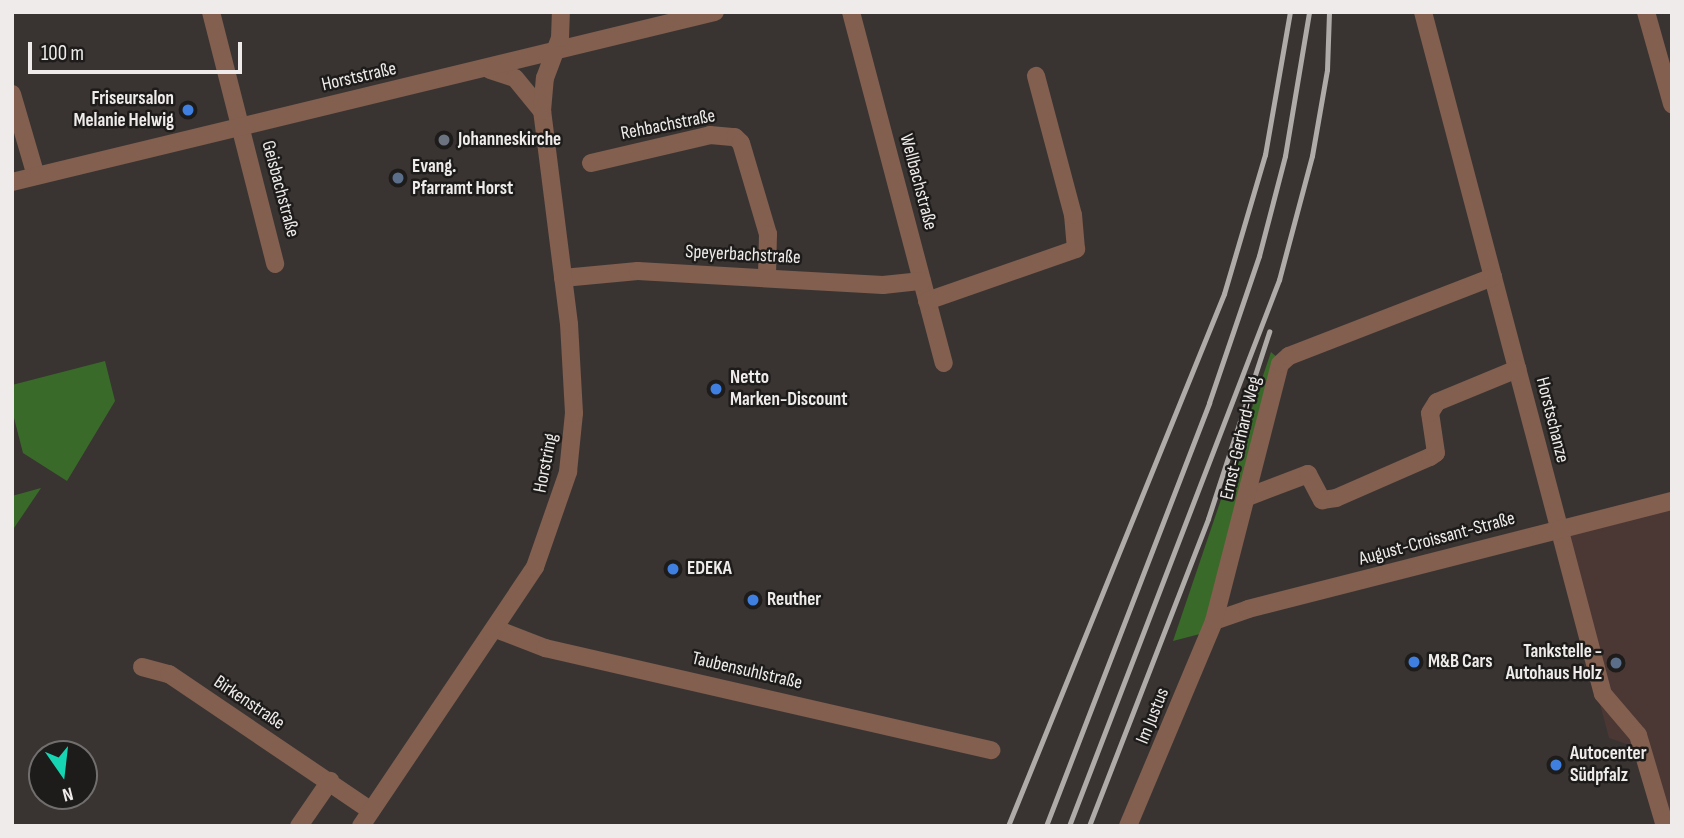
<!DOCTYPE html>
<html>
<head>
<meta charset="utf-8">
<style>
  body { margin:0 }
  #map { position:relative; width:1684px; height:838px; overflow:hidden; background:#393432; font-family:"Sofia Sans Condensed",sans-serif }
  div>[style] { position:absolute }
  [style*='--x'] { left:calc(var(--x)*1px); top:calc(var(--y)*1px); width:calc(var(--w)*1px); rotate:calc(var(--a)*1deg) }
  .commercial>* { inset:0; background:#4b3733 }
  .green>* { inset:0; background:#3a6a29 }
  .minor>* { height:18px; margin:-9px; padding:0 9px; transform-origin:9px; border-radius:9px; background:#825f4f }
  .rail>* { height:4.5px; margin:-2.25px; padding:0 2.25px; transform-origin:2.25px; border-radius:2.25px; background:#aeaba9 }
  .dots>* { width:19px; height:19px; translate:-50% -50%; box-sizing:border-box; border:4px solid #1e1c1b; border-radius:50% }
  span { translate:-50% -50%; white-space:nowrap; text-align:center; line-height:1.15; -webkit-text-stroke:5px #1e1c1b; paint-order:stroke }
  .street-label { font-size:19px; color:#eeebea }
  .poi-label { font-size:19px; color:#eeebea; font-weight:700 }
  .right { translate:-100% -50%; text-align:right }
  .left { translate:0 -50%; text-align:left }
  .frame { position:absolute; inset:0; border:14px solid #eeebea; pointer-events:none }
  .north { position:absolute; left:28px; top:740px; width:70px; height:70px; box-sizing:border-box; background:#1e1c1b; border:2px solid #716f6e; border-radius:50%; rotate:166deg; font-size:19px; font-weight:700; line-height:28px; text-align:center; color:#eeebea }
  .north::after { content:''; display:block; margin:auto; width:24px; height:32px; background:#16d5b3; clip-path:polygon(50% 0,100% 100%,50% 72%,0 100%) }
  .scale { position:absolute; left:28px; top:42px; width:214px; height:32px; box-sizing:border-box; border:4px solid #eeebea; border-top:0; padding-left:9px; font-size:21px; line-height:24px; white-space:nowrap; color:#eeebea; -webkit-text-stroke:5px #1e1c1b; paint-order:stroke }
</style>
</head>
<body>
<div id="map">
  <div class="commercial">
    <div style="clip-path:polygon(1672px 507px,1672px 826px,1638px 748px,1609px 738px,1556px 538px)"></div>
  </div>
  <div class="green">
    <div style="clip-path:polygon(1271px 352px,1279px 359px,1219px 629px,1173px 641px)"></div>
    <div style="clip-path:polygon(105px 361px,115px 401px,67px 481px,23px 453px,12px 410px,12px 385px)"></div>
    <div style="clip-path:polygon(41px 488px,12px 531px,12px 496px)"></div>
  </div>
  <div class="minor">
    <div style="--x:211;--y:12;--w:260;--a:75.7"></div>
    <div style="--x:851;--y:12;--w:363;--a:75.2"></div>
    <div style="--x:1423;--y:12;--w:705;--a:75.22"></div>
    <div style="--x:1603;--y:694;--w:54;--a:49.5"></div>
    <div style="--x:1638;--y:735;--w:95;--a:73.5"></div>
    <div style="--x:1646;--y:12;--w:96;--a:74.2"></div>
    <div style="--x:490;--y:70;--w:26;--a:18"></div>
    <div style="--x:515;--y:78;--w:43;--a:50.7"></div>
    <div style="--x:12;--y:94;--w:85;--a:73.7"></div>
    <div style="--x:591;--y:163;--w:122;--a:-13.2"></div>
    <div style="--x:710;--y:135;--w:25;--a:5"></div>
    <div style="--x:735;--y:137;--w:8;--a:45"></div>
    <div style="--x:741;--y:143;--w:95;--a:73.5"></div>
    <div style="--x:768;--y:234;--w:42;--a:91.4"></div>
    <div style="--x:12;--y:182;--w:723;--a:-13.59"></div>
    <div style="--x:563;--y:278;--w:75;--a:-5.3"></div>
    <div style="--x:638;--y:271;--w:245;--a:3.3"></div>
    <div style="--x:883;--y:285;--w:39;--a:-6"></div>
    <div style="--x:927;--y:301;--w:158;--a:-19.2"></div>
    <div style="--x:1076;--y:249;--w:34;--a:-95"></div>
    <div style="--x:1073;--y:215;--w:144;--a:-104.9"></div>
    <div style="--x:1250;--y:496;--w:62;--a:-20.8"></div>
    <div style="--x:1308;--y:474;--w:30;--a:62"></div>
    <div style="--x:1322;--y:500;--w:14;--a:-8"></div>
    <div style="--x:1336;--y:498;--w:103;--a:-23.6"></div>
    <div style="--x:1430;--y:457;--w:7;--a:-34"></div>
    <div style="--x:1436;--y:453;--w:40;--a:-98.5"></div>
    <div style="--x:1430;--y:413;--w:13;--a:-58"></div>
    <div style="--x:1437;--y:402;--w:87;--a:-22.4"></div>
    <div style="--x:1214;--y:621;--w:36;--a:-19"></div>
    <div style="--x:1248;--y:609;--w:438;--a:-14.3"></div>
    <div style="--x:496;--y:629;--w:53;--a:21.2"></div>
    <div style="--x:545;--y:648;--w:458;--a:12.9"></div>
    <div style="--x:142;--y:667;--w:28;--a:15"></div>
    <div style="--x:169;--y:674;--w:243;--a:34.1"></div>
    <div style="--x:299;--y:826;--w:55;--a:-55.4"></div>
    <div style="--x:361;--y:826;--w:312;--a:-56.1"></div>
    <div style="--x:535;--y:567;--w:101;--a:-70.8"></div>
    <div style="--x:568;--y:472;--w:59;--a:-84.2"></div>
    <div style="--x:574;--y:413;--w:89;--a:-93.2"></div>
    <div style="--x:569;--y:324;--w:215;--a:-97.2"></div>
    <div style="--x:542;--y:111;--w:33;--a:-85"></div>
    <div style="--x:545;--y:78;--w:43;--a:-69.4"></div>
    <div style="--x:560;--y:38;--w:26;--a:-88"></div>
    <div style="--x:1128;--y:826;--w:222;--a:-67.2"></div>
    <div style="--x:1214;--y:621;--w:265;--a:-75.6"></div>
    <div style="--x:1280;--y:364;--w:12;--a:-42"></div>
    <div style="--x:1289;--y:356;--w:219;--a:-21.2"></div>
  </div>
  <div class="rail">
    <div style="--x:1008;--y:826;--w:574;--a:-67.9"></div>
    <div style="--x:1224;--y:294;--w:145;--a:-73.6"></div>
    <div style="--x:1265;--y:155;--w:145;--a:-80.1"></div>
    <div style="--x:1046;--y:826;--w:453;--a:-68.9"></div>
    <div style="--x:1209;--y:403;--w:155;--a:-71.2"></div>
    <div style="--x:1259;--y:256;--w:103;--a:-75.4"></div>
    <div style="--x:1285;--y:156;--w:146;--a:-80.5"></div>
    <div style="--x:1069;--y:826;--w:585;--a:-68.96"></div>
    <div style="--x:1279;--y:280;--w:128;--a:-75.1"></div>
    <div style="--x:1312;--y:156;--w:87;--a:-80.1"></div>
    <div style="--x:1327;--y:70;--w:58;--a:-88"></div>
    <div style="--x:1089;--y:826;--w:329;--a:-68.8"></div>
    <div style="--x:1208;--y:519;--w:197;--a:-71.9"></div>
  </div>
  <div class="dots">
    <div style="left:188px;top:110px;background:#3f7fe0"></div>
    <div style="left:444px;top:140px;background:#6b7280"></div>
    <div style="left:398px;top:178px;background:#5c6f8a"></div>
    <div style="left:716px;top:389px;background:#3f7fe0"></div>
    <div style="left:673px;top:569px;background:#3f7fe0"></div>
    <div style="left:753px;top:600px;background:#3f7fe0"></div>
    <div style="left:1414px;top:662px;background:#3f7fe0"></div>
    <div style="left:1616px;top:663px;background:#5c6f8a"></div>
    <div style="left:1556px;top:765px;background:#3f7fe0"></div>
  </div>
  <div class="street-label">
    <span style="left:359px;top:77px;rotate:-13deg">Horststraße</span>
    <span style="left:668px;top:125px;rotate:-11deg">Rehbachstraße</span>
    <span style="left:918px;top:182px;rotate:75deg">Wellbachstraße</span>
    <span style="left:280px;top:189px;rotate:75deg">Geisbachstraße</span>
    <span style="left:743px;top:255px;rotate:3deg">Speyerbachstraße</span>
    <span style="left:1552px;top:420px;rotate:76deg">Horstschanze</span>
    <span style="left:1241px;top:438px;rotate:-77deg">Ernst-Gerhard-Weg</span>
    <span style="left:546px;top:463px;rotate:-79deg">Horstring</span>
    <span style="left:1437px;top:539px;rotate:-15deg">August-Croissant-Straße</span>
    <span style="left:747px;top:671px;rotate:13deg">Taubensuhlstraße</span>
    <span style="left:249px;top:703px;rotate:34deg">Birkenstraße</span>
    <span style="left:1153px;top:716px;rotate:-68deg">Im Justus</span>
  </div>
  <div class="poi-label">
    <span class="right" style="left:174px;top:110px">Friseursalon<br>Melanie Helwig</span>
    <span class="left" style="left:458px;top:140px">Johanneskirche</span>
    <span class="left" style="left:412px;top:178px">Evang.<br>Pfarramt Horst</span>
    <span class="left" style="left:730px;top:389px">Netto<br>Marken-Discount</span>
    <span class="left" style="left:687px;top:569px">EDEKA</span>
    <span class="left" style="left:767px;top:600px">Reuther</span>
    <span class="right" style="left:1602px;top:663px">Tankstelle -<br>Autohaus Holz</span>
    <span class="left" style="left:1428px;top:662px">M&amp;B Cars</span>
    <span class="left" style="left:1570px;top:765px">Autocenter<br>Südpfalz</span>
  </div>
  <div class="frame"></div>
  <div class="north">N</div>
  <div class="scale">100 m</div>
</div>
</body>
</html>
